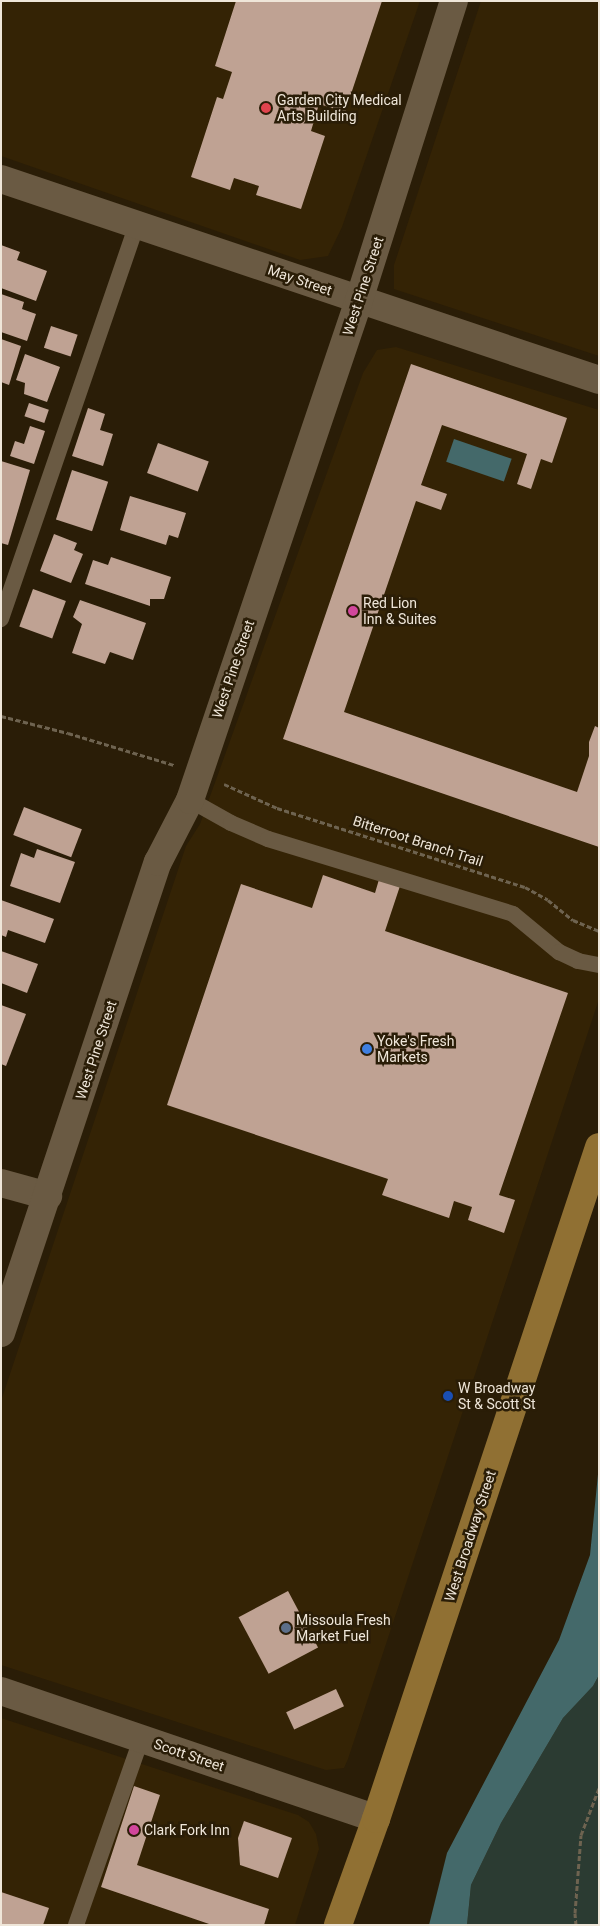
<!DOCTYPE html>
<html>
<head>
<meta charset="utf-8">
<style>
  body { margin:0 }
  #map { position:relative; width:600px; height:1926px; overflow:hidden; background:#2a1d07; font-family:Roboto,sans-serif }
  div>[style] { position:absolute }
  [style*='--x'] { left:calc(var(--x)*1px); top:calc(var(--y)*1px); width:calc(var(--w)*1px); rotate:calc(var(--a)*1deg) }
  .built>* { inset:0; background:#342305 }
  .green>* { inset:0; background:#2b3b32 }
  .water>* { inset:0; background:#44696a; transform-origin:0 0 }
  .building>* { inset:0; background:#bfa293; transform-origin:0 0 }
  .path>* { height:3px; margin-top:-1.5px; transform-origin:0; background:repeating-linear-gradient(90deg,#6e6350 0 5px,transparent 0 7.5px) }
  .lane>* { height:16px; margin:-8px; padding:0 8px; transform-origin:8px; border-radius:8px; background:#6a5a43 }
  .street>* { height:28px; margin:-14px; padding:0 14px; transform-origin:14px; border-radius:14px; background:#6a5a43 }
  .secondary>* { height:28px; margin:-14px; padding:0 14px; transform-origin:14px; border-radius:14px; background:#6a5a43 }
  .primary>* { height:28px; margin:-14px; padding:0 14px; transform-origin:14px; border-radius:14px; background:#907033 }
  .dots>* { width:14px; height:14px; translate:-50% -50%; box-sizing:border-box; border:2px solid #2a1d07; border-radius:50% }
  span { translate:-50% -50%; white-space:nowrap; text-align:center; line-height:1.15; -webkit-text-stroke:5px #2a1d07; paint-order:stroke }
  .poi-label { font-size:14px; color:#efe6d9 }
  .left { translate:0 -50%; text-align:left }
  .street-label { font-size:14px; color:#efe6d9 }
  .frame { position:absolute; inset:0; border:2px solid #efe6d9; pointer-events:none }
</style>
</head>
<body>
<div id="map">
  <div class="built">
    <div style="clip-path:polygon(1px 1px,420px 1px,342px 227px,328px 256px,300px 260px,1px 156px)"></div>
    <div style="clip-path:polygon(481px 1px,599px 1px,599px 356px,394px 289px,394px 265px)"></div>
    <div style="clip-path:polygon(396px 347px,599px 410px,599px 999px,348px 1759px,344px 1768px,326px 1770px,1px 1665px,1px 1401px,186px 846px,200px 824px,363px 373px,377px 350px)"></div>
    <div style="clip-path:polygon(1px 1718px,298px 1815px,309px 1822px,316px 1834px,319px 1849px,295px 1925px,1px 1925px)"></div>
  </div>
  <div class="green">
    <div style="clip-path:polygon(599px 1675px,599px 1925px,467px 1925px,471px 1885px,501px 1823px,563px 1718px,593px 1686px)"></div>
  </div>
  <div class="water">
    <div style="left:454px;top:439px;width:61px;height:24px;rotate:19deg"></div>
    <div style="clip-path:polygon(599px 1464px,599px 1675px,593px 1686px,563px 1718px,501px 1823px,471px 1885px,467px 1925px,429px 1925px,447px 1853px,559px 1640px,590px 1555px)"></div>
  </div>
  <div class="building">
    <div style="clip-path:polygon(236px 1px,382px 1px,345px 112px,319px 104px,311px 131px,325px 136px,301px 209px,256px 195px,259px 186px,234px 178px,230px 190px,191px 177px,217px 97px,223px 99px,232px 72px,215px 66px)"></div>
    <div style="clip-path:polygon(1px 245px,20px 252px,17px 260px,47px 271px,36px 301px,1px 288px)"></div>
    <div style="clip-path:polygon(1px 294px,24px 302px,22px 309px,36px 314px,27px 341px,1px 332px)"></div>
    <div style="left:51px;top:326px;width:28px;height:23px;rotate:18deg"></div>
    <div style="clip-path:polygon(1px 339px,21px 346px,9px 385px,1px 382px)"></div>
    <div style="clip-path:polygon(25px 354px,60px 367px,47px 402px,24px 394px,25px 383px,16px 380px)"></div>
    <div style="clip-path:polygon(411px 364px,567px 418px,552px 463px,541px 459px,531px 489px,517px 484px,527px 454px,442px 425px,421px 485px,447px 494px,441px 510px,416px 501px,344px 712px,577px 792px,589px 756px,589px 742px,595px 726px,599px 728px,599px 847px,283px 739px)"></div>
    <div style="left:29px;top:403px;width:21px;height:14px;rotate:19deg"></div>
    <div style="clip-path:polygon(88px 408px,105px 414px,100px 430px,113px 434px,103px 466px,72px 456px)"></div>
    <div style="clip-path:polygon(30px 426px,45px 431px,34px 464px,10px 456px,15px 441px,24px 444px)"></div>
    <div style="left:158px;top:443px;width:54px;height:32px;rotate:20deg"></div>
    <div style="clip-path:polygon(1px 461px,30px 470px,8px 545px,1px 543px)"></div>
    <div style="left:72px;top:470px;width:38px;height:52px;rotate:18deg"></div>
    <div style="clip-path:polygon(130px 496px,186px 513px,178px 538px,169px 535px,166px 545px,120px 530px)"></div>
    <div style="clip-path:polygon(54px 534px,77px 543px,74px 550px,83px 554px,71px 583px,40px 571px)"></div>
    <div style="clip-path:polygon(111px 557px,171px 577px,164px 599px,150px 599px,150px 606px,85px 584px,93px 560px,108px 565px)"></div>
    <div style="left:33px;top:589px;width:35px;height:40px;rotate:20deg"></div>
    <div style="clip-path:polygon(80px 600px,146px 623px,133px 660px,110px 652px,105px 664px,72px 653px,82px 624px,73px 617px)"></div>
    <div style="left:24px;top:807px;width:62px;height:30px;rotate:21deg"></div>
    <div style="clip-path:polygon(37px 849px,75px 862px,60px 903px,10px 886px,21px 853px,34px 858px)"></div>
    <div style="clip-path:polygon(323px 875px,375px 893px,380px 876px,401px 883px,385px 931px,568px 993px,499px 1195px,515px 1200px,504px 1233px,468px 1220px,472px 1207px,454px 1201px,449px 1218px,382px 1195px,388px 1179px,167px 1105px,241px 884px,312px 908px)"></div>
    <div style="clip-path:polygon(1px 900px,54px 919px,45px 943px,8px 930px,6px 937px,1px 935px)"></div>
    <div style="clip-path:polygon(1px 951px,38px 964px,27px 993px,1px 983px)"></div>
    <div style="clip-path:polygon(1px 1005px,26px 1014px,6px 1066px,1px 1064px)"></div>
    <div style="left:288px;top:1591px;width:64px;height:56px;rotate:62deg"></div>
    <div style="left:336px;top:1689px;width:19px;height:55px;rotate:65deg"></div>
    <div style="clip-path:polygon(134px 1786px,160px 1795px,137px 1865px,269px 1909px,264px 1925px,212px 1925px,101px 1887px)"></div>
    <div style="clip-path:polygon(244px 1821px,292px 1838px,278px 1878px,240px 1865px,238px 1838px)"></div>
    <div style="clip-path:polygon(1px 1892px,49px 1908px,43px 1925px,1px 1925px)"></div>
  </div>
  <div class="path">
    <div style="--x:1;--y:716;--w:69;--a:14.2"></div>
    <div style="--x:68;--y:733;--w:111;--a:16.8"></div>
    <div style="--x:224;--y:784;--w:58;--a:24.4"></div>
    <div style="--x:277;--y:808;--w:260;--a:17.7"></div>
    <div style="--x:525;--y:887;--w:26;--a:29"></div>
    <div style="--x:548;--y:900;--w:32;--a:39"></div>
    <div style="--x:573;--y:920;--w:28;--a:23"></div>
    <div style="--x:576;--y:1925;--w:12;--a:-95"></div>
    <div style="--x:575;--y:1913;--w:78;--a:-85.6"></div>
    <div style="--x:581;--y:1835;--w:50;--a:-69"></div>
  </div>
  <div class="lane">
    <div style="--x:1;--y:619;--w:417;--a:-71"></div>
    <div style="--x:190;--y:800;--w:47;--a:29.3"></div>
    <div style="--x:231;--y:823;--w:40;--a:23.4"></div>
    <div style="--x:268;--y:839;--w:256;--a:17"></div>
    <div style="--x:513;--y:914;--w:60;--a:39.6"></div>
    <div style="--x:559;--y:952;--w:21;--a:25"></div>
    <div style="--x:578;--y:961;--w:21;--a:11"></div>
    <div style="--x:76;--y:1925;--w:197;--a:-70.7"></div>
  </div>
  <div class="street">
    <div style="--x:1;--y:179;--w:631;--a:18.58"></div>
    <div style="--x:1;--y:1183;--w:49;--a:15.5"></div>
    <div style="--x:1;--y:1333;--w:496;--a:-71.6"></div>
    <div style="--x:158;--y:862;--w:70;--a:-62.7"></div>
    <div style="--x:190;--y:800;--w:528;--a:-71.32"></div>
    <div style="--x:359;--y:300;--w:314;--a:-72.4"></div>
  </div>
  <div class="secondary">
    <div style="--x:1;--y:1691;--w:396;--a:18.8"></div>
  </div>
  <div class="primary">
    <div style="--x:338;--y:1925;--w:113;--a:-70.3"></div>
    <div style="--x:376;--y:1819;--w:708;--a:-71.64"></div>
  </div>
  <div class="dots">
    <div style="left:266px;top:108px;background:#e0444e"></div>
    <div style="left:353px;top:611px;background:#d1479c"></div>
    <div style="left:367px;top:1049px;background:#3f7fe0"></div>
    <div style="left:448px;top:1396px;background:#1a4fb4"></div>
    <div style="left:286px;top:1628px;background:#5c6f8a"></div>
    <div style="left:134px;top:1830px;background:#d1479c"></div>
  </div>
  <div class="poi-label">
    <span class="left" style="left:277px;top:108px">Garden City Medical<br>Arts Building</span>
    <span class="left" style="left:363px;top:611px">Red Lion<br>Inn &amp; Suites</span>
    <span class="left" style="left:377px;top:1049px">Yoke's Fresh<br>Markets</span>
    <span class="left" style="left:458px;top:1396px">W Broadway<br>St &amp; Scott St</span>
    <span class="left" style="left:296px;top:1628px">Missoula Fresh<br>Market Fuel</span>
    <span class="left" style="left:144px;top:1830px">Clark Fork Inn</span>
  </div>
  <div class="street-label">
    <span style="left:300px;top:280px;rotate:19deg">May Street</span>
    <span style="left:363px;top:286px;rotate:-72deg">West Pine Street</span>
    <span style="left:233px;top:669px;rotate:-71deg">West Pine Street</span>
    <span style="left:418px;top:841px;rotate:18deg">Bitterroot Branch Trail</span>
    <span style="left:96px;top:1050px;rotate:-72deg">West Pine Street</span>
    <span style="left:470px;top:1536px;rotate:-72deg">West Broadway Street</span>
    <span style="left:189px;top:1755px;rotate:19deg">Scott Street</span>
  </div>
  <div class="frame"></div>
</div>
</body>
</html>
